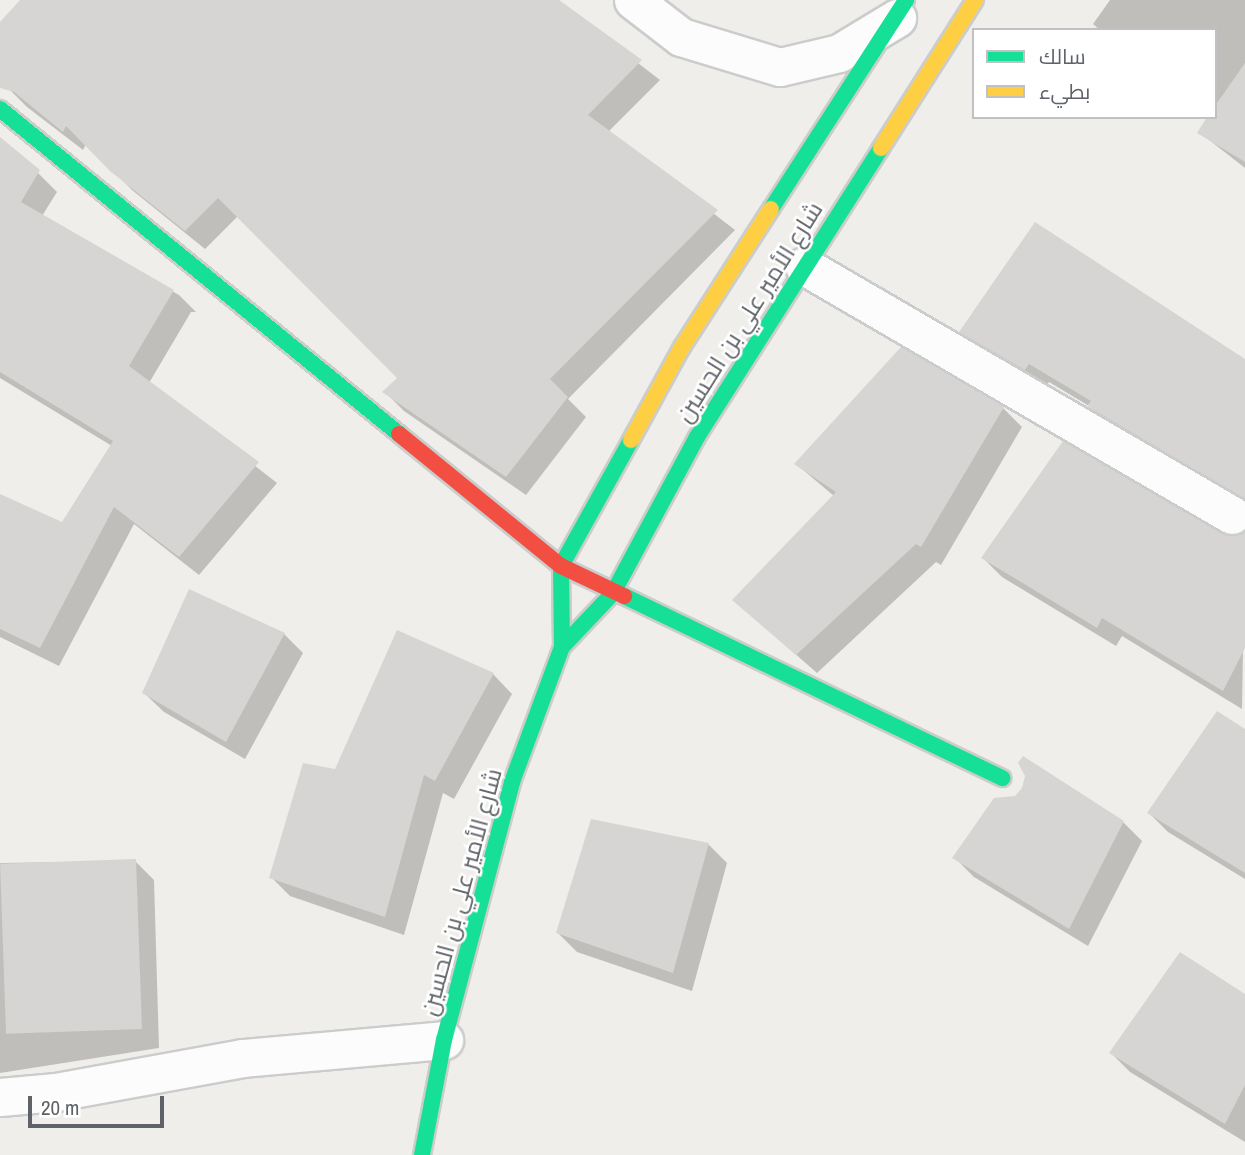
<!DOCTYPE html>
<html>
<head>
<meta charset="utf-8">
<style>
  body { margin:0 }
  #map { position:relative; width:1245px; height:1155px; overflow:hidden; background:#efeeea; font-family:"Archivo Narrow",Cairo,sans-serif }
  div>[style] { position:absolute }
  [style*='--x'] { left:calc(var(--x)*1px); top:calc(var(--y)*1px); width:calc(var(--w)*1px); rotate:calc(var(--a)*1deg) }
  .shadow>* { inset:0; background:#0003 }
  .building>* { inset:0; background:#d6d5d3; transform-origin:0 0 }
  .roads { filter:drop-shadow(2px 0 #cbcccc) drop-shadow(-2px 0 #cbcccc) drop-shadow(0 2px #cbcccc) drop-shadow(0 -2px #cbcccc) }
  .street>* { height:37px; margin:-18.5px; padding:0 18.5px; transform-origin:18.5px; border-radius:18.5px; background:#fdfcfc }
  .fast>* { height:16px; margin:-8px; padding:0 8px; transform-origin:8px; border-radius:8px; background:#16e098 }
  .slow>* { height:16px; margin:-8px; padding:0 8px; transform-origin:8px; border-radius:8px; background:#ffcf43 }
  .jam>* { height:16px; margin:-8px; padding:0 8px; transform-origin:8px; border-radius:8px; background:#f24e42 }
  span { translate:-50% -50%; white-space:nowrap; text-align:center; line-height:1.15; -webkit-text-stroke:5px #fff; paint-order:stroke }
  .street-label { font-size:24px; color:#5f6368 }
  .legend { position:absolute; left:972px; top:28px; width:245px; height:91px; box-sizing:border-box; background:#fff; border:2px solid #bfc1c3; margin:0; padding:9px 12px; list-style:none; font-size:21px; color:#5f6368 }
  .legend li { display:flex; align-items:center; gap:14px; height:35px }
  .legend b { width:35px; border:2px solid #bfc1c3 }
  .scale { position:absolute; left:28px; top:1096px; width:136px; height:32px; box-sizing:border-box; border:4px solid #5f6368; border-top:0; padding-left:9px; font-size:21px; line-height:24px; white-space:nowrap; color:#5f6368; -webkit-text-stroke:5px #fff; paint-order:stroke }
</style>
</head>
<body>
<div id="map">
  <div class="shadow">
    <div style="clip-path:polygon(22px 0,556px 0,660px 80px,608px 132px,735px 230px,568px 399px,586px 417px,526px 495px,404px 411px,385px 392px,400px 378px,238px 216px,205px 249px,132px 190px,86px 144px,83px 150px,27px 107px,0 80px,0 24px)"></div>
    <div style="clip-path:polygon(1110px 0,1245px 0,1245px 168px,1199px 132px,1215px 117px,1217px 106px,1215px 30px,1100px 30px,1093px 24px)"></div>
    <div style="clip-path:polygon(0 151px,38px 173px,57px 192px,42px 216px,179px 295px,196px 312px,191px 312px,149px 383px,277px 483px,199px 575px,134px 524px,59px 666px,0 637px,0 496px,63px 525px,112px 446px,0 378px)"></div>
    <div style="clip-path:polygon(961px 331px,1245px 360px,1245px 505px,1108px 425px,1089px 406px,1049px 382px,1045px 388px,980px 351px)"></div>
    <div style="clip-path:polygon(1003px 408px,1022px 427px,941px 565px,936px 562px,817px 673px,734px 600px,834px 496px,796px 464px)"></div>
    <div style="clip-path:polygon(1245px 532px,1242px 709px,1122px 636px,1116px 646px,1002px 577px,983px 558px)"></div>
    <div style="clip-path:polygon(284px 634px,303px 653px,245px 759px,164px 712px,144px 693px)"></div>
    <div style="clip-path:polygon(493px 674px,512px 694px,454px 799px,443px 793px,404px 935px,290px 896px,271px 877px)"></div>
    <div style="clip-path:polygon(1245px 731px,1245px 879px,1168px 832px,1149px 813px)"></div>
    <div style="clip-path:polygon(1024px 789px,1123px 822px,1142px 841px,1088px 946px,974px 877px,955px 858px)"></div>
    <div style="clip-path:polygon(708px 844px,727px 863px,692px 991px,577px 952px,558px 933px)"></div>
    <div style="clip-path:polygon(135px 861px,154px 880px,159px 1048px,0 1073px,0 863px)"></div>
    <div style="clip-path:polygon(1245px 996px,1245px 1142px,1130px 1072px,1111px 1053px)"></div>
  </div>
  <div class="building">
    <div style="clip-path:polygon(20px 0,559px 0,642px 60px,588px 115px,718px 210px,550px 379px,568px 397px,506px 477px,382px 392px,397px 378px,218px 198px,185px 231px,110px 171px,66px 126px,63px 132px,14px 92px,0 88px,0 22px)"></div>
    <div style="clip-path:polygon(1245px 63px,1245px 162px,1197px 133px,1207px 117px,1215px 117px,1215px 106px)"></div>
    <div style="clip-path:polygon(0 137px,40px 170px,21px 202px,174px 290px,129px 366px,259px 462px,179px 557px,114px 507px,40px 648px,0 629px,0 494px,62px 522px,113px 441px,0 372px)"></div>
    <div style="clip-path:polygon(1035px 222px,1245px 359px,1245px 499px,1087px 406px,1091px 401px,1029px 364px,1025px 370px,959px 332px)"></div>
    <div style="clip-path:polygon(901px 347px,1004px 407px,921px 547px,916px 544px,796px 655px,732px 600px,836px 492px,794px 464px)"></div>
    <div style="clip-path:polygon(1063px 441px,1221px 533px,1233px 536px,1245px 531px,1245px 648px,1223px 691px,1102px 618px,1097px 628px,981px 558px)"></div>
    <div style="clip-path:polygon(189px 589px,285px 633px,226px 742px,142px 693px)"></div>
    <div style="clip-path:polygon(397px 630px,494px 673px,435px 781px,424px 775px,385px 917px,269px 878px,303px 763px,335px 769px)"></div>
    <div style="clip-path:polygon(1217px 711px,1245px 729px,1245px 873px,1147px 813px)"></div>
    <div style="clip-path:polygon(1023px 756px,1124px 821px,1069px 929px,952px 858px,994px 798px,1015px 796px,1022px 788px,1025px 776px,1018px 763px)"></div>
    <div style="clip-path:polygon(591px 819px,709px 843px,673px 973px,556px 933px)"></div>
    <div style="left:136px;top:859px;width:170px;height:136px;rotate:88deg"></div>
    <div style="clip-path:polygon(1180px 952px,1245px 994px,1245px 1085px,1225px 1124px,1109px 1053px)"></div>
  </div>
  <div class="roads">
    <div class="street">
      <div style="--x:633;--y:0;--w:61;--a:37.6"></div>
      <div style="--x:681;--y:37;--w:103;--a:16.9"></div>
      <div style="--x:780;--y:67;--w:61;--a:-13.3"></div>
      <div style="--x:839;--y:53;--w:68;--a:-31.1"></div>
      <div style="--x:804;--y:266;--w:495;--a:30.2"></div>
      <div style="--x:0;--y:1097;--w:56;--a:-5.1"></div>
      <div style="--x:56;--y:1092;--w:190;--a:-10.3"></div>
      <div style="--x:243;--y:1058;--w:202;--a:-5.1"></div>
    </div>
    <div class="fast">
      <div style="--x:0;--y:109;--w:515;--a:39.16"></div>
      <div style="--x:771;--y:209;--w:249;--a:-57.1"></div>
      <div style="--x:624;--y:596;--w:420;--a:25.7"></div>
      <div style="--x:562;--y:647;--w:74;--a:-46.6"></div>
      <div style="--x:613;--y:593;--w:177;--a:-61.7"></div>
      <div style="--x:697;--y:437;--w:343;--a:-57.5"></div>
      <div style="--x:422;--y:1155;--w:117;--a:-79.2"></div>
      <div style="--x:444;--y:1040;--w:267;--a:-75.2"></div>
      <div style="--x:512;--y:782;--w:144;--a:-69.7"></div>
      <div style="--x:562;--y:647;--w:81;--a:-90.7"></div>
      <div style="--x:561;--y:566;--w:144;--a:-60.9"></div>
    </div>
    <div class="slow">
      <div style="--x:881;--y:148;--w:175;--a:-57.6"></div>
      <div style="--x:631;--y:440;--w:106;--a:-61.3"></div>
      <div style="--x:682;--y:347;--w:164;--a:-57.2"></div>
    </div>
    <div class="jam">
      <div style="--x:399;--y:434;--w:209;--a:39.2"></div>
      <div style="--x:561;--y:566;--w:70;--a:25.5"></div>
    </div>
  </div>
  <div class="street-label">
    <span style="left:749px;top:312px;rotate:-58deg">شارع الأمير علي بن الحسين</span>
    <span style="left:461px;top:892px;rotate:-75deg">شارع الأمير علي بن الحسين</span>
  </div>
  <ul class="legend">
  <li><b style="height:9px;background:#16e098"></b>سالك</li>
  <li><b style="height:9px;background:#ffcf43"></b>بطيء</li>
  </ul>
  <div class="scale">20 m</div>
</div>
</body>
</html>
